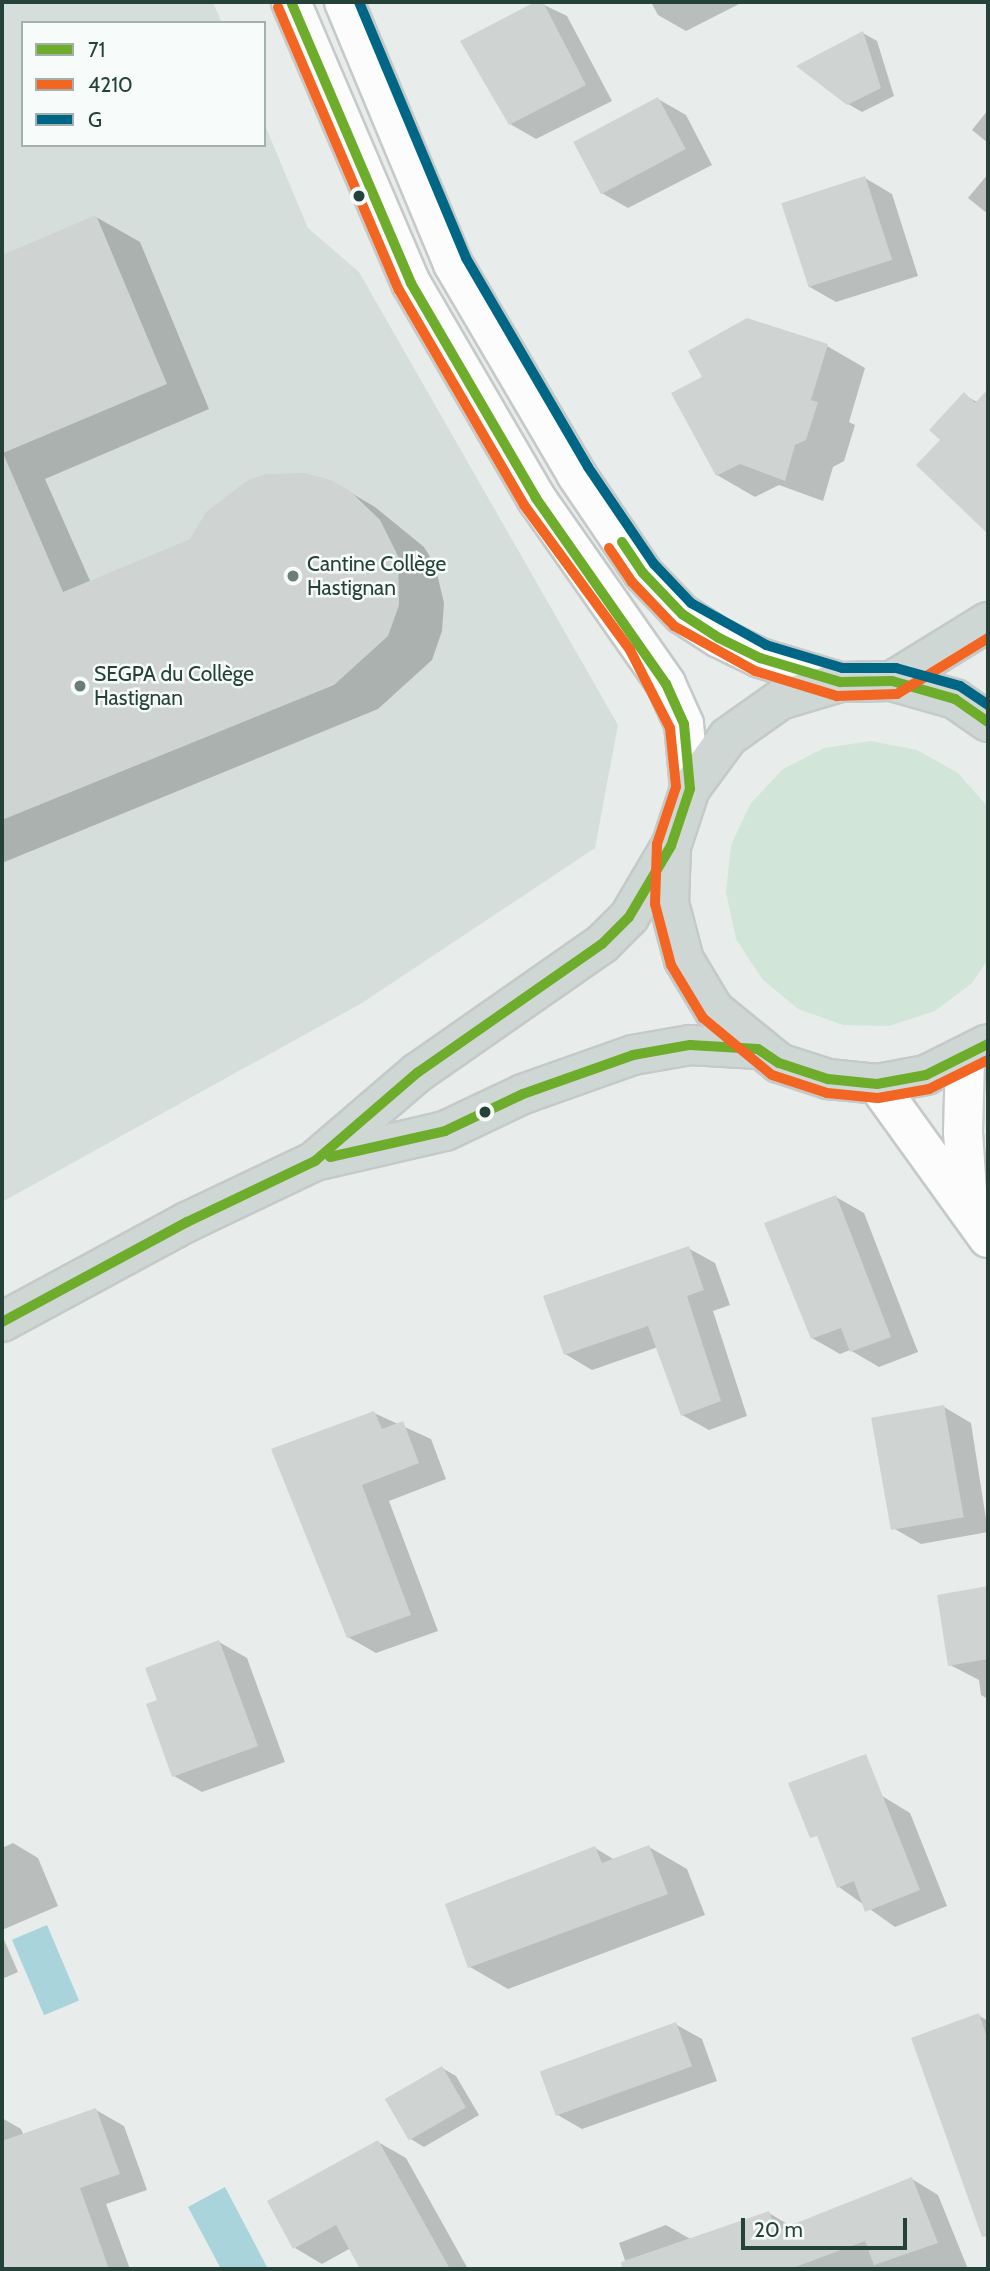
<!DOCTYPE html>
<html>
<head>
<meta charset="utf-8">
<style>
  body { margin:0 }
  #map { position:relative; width:990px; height:2271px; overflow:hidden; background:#e8edeb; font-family:Cabin,sans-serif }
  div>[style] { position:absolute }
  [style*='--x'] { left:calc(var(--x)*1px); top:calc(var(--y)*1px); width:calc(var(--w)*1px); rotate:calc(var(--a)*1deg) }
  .built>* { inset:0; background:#d6dedb }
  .green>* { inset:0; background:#d1e6d8 }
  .water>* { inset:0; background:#a9d4db; transform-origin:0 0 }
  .shadow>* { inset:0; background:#0003 }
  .building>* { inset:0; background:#cfd4d2; transform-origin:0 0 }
  .roads { filter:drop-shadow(2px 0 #c5cac8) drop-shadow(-2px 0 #c5cac8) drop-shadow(0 2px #c5cac8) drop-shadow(0 -2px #c5cac8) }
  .minor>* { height:38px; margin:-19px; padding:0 19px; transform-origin:19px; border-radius:19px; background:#fcfcfc }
  .major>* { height:38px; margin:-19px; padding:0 19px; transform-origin:19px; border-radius:19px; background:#cfd7d5 }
  .bus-1>* { height:10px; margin:-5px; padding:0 5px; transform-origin:5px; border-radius:5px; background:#6eac2c }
  .bus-2>* { height:10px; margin:-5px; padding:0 5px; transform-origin:5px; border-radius:5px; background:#f26522 }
  .bus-3>* { height:10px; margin:-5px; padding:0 5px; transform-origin:5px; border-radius:5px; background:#006685 }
  .dots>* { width:19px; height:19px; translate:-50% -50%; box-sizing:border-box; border:4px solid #f7fbf9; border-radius:50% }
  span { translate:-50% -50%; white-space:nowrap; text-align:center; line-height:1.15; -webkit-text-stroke:5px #f7fbf9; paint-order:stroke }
  .poi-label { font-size:21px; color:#24423a }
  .left { translate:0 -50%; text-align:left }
  .frame { position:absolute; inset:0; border:4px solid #24423a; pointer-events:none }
  .legend { position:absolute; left:21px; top:21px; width:245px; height:126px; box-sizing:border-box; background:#f7fbf9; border:2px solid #a3b1ad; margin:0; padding:9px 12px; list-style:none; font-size:21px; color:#24423a }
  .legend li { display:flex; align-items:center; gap:14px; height:35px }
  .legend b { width:35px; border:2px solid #a3b1ad }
  .scale { position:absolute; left:741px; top:2218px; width:166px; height:32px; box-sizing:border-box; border:4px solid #24423a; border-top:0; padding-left:9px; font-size:21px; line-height:24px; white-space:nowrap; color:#24423a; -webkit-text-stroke:5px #f7fbf9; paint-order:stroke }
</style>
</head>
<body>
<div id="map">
  <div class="built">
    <div style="clip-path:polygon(2px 2px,213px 2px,222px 23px,23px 23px,23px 145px,264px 145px,264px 123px,308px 228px,359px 272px,618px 725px,595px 848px,362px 1003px,2px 1202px)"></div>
  </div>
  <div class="green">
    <div style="clip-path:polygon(871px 741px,917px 750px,958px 773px,988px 807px,988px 959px,972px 983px,935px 1011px,889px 1026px,843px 1025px,798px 1009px,762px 979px,736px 939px,726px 892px,731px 845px,751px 803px,783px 769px,824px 748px)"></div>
  </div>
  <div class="water">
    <div style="left:47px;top:1925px;width:82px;height:38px;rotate:67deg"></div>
    <div style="clip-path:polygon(225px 2187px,267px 2267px,262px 2269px,221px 2269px,188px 2207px)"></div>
  </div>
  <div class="shadow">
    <div style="clip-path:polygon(538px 2px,567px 16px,612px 101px,536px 139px,510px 124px,463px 42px)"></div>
    <div style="clip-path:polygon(651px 2px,743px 2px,686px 31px,658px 15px)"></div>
    <div style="clip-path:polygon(863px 33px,877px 41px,894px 96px,862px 112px,848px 104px)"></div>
    <div style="clip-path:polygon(658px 99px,686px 115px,712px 165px,628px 208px,600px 192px)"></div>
    <div style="clip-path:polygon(988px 110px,988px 143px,972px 130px)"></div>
    <div style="clip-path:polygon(988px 174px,988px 214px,968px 198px)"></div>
    <div style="clip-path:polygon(865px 178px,892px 194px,918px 276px,836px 302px,808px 286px)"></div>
    <div style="clip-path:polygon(96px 217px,140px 242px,209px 409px,45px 479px,91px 583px,331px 481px,375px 507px,424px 547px,435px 565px,444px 603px,442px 631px,432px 660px,378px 709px,2px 863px,2px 257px)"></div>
    <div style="clip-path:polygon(827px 346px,865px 368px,849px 422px,855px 425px,844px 461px,833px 467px,823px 501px,779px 485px,755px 497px,717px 475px)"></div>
    <div style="clip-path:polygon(988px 391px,988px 524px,970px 513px,943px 439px,964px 395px,977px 402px)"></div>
    <div style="clip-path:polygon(836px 1197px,864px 1213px,918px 1352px,879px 1367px,850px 1350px,840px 1354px,812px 1338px)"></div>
    <div style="clip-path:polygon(688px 1248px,715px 1263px,730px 1305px,713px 1311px,747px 1416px,709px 1430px,682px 1415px,658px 1347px,592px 1370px,565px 1354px)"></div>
    <div style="clip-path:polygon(944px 1407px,971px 1423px,988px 1532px,921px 1544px,893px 1528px)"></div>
    <div style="clip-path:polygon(374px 1413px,431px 1439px,446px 1479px,389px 1501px,438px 1631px,376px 1653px,348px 1637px,273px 1450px)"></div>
    <div style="clip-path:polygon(988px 1588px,988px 1699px,981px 1695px,979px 1680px,950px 1665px,939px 1596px)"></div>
    <div style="clip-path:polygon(219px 1642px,247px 1658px,285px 1762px,202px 1792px,174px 1776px,159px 1701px)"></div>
    <div style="clip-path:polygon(882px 1796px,910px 1813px,947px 1906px,895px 1927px,839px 1887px)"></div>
    <div style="clip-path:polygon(13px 1843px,38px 1858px,58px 1906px,2px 1930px,2px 1848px)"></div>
    <div style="clip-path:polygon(649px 1847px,687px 1869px,705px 1915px,508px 1989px,470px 1967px,595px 1848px,615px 1860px)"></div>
    <div style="clip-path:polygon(2px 1935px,18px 1972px,2px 1979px)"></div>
    <div style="clip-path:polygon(978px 2015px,988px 2021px,987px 2186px)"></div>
    <div style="clip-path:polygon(675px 2024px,702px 2039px,717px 2081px,582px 2129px,556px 2114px)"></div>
    <div style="clip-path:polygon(442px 2068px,456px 2076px,479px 2115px,424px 2147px,409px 2138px)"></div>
    <div style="clip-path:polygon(96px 2110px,124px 2126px,147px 2190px,106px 2204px,130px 2269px,52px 2269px,39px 2228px,2px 2241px,2px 2118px,21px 2129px,24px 2136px)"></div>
    <div style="clip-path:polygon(378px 2142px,406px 2158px,468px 2269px,362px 2269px,351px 2248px,322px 2264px,295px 2248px)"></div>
    <div style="clip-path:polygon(912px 2179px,938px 2195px,968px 2269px,628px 2269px,619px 2243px,666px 2225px,692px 2240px,769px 2213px,792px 2227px)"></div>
  </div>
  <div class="building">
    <div style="clip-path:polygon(535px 2px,543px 2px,586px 85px,509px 125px,460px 41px)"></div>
    <div style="clip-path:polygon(863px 31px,881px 88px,847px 105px,796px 66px)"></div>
    <div style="left:658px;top:97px;width:59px;height:96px;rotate:62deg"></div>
    <div style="left:865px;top:176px;width:88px;height:88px;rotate:72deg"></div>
    <div style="clip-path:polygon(96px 215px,167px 384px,3px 453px,63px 592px,190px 539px,206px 512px,248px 480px,267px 474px,305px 473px,331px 480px,350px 491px,380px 520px,398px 556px,399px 605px,388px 636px,334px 685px,2px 820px,2px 255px)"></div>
    <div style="clip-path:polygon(747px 318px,828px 344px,811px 400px,818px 402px,806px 440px,795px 445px,785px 481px,740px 464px,716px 476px,671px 393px,702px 377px,688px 351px)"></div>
    <div style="clip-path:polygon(988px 389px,988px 534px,916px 465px,940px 440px,929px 430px,964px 392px,975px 403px)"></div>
    <div style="clip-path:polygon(836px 1195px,891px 1337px,850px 1352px,841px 1328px,811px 1339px,764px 1223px)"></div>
    <div style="clip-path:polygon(689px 1246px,704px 1290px,687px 1296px,721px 1401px,681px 1416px,648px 1326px,564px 1355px,543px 1296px)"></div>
    <div style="left:944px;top:1405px;width:114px;height:74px;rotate:80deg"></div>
    <div style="clip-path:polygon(374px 1411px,382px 1429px,403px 1421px,419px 1463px,362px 1485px,411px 1615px,347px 1638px,271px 1449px)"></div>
    <div style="clip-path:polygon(988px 1586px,988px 1659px,948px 1666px,937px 1595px)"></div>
    <div style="clip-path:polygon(219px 1640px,258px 1746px,172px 1777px,146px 1704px,157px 1700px,145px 1668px)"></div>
    <div style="clip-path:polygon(866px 1754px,920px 1890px,865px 1912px,854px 1881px,837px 1888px,817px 1836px,810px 1838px,788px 1783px)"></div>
    <div style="clip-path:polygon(649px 1845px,668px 1894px,468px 1968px,445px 1904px,595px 1846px,602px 1863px)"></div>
    <div style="clip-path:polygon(979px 2013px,988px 2041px,988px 2236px,982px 2237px,911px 2038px)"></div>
    <div style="left:676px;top:2022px;width:47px;height:145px;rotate:70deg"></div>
    <div style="left:442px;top:2066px;width:48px;height:66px;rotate:60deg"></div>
    <div style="clip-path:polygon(96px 2108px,120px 2174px,80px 2188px,109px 2269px,2px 2269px,2px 2141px)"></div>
    <div style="clip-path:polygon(378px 2140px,450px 2269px,360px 2269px,336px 2225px,293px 2249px,267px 2201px)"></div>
    <div style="clip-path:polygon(912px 2177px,938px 2243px,874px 2265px,865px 2241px,790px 2269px,622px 2269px,621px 2262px,769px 2211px,776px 2231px)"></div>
  </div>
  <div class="roads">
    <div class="minor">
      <div style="--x:291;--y:2;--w:306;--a:66.9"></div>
      <div style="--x:411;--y:283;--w:249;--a:59.8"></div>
      <div style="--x:536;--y:498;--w:227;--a:55"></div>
      <div style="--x:666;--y:684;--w:44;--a:65.8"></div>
      <div style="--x:684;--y:724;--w:65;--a:84.7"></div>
      <div style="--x:344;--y:2;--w:284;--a:67.4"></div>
      <div style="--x:453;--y:264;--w:243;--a:59.6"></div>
      <div style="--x:576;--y:474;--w:120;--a:55.9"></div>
      <div style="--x:643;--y:573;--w:57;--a:46.4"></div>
      <div style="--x:682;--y:614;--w:44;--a:33"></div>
      <div style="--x:719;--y:638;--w:46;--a:26"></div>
      <div style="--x:760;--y:658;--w:84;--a:16.7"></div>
      <div style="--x:965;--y:1057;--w:75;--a:91.5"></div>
      <div style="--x:963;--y:1132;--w:73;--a:86.1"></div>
      <div style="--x:877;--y:1084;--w:190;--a:54.2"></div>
    </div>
    <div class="major">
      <div style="--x:892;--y:681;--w:113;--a:-31.6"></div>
      <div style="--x:988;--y:722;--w:40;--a:-145.1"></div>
      <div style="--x:955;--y:699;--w:66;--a:-164.1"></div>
      <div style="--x:892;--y:681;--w:52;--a:178.9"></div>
      <div style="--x:840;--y:682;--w:63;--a:163.3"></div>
      <div style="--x:780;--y:700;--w:64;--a:144.6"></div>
      <div style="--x:728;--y:737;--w:64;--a:126.2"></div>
      <div style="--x:690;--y:789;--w:60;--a:108.4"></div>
      <div style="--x:671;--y:846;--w:57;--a:92"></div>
      <div style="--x:669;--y:903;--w:59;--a:75.3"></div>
      <div style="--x:684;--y:960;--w:58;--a:59"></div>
      <div style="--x:714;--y:1010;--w:84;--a:39.2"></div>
      <div style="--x:779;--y:1063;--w:52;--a:18.1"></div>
      <div style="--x:828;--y:1079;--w:49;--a:5.8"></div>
      <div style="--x:877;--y:1084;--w:50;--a:-10.4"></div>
      <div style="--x:926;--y:1075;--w:69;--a:-26.6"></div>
      <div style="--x:319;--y:1157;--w:129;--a:-40.6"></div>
      <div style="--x:417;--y:1073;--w:226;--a:-34.9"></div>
      <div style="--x:602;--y:944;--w:38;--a:-45"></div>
      <div style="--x:629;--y:917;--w:79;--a:-59.5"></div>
      <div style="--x:2;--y:1322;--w:210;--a:-28.4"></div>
      <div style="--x:187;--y:1222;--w:142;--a:-25.5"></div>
      <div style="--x:315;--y:1161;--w:133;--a:-13"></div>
      <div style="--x:445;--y:1131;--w:86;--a:-25.4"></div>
      <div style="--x:523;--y:1094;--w:117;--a:-19.5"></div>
      <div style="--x:633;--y:1055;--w:58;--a:-10"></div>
      <div style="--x:690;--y:1045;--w:68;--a:3.4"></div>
    </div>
  </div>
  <div class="bus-1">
    <div style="--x:622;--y:542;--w:37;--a:56"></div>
    <div style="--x:643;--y:573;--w:57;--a:46.4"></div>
    <div style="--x:682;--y:614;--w:44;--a:33"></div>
    <div style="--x:719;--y:638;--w:46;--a:26"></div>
    <div style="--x:760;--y:658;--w:84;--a:16.7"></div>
    <div style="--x:840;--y:682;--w:52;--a:-1.1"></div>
    <div style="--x:892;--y:681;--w:66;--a:15.9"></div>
    <div style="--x:955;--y:699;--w:40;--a:34.9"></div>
    <div style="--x:330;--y:1157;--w:118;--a:-12.7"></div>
    <div style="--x:445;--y:1131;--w:86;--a:-25.4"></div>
    <div style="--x:523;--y:1094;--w:117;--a:-19.5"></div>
    <div style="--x:633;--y:1055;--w:58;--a:-10"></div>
    <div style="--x:690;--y:1045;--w:68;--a:3.4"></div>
    <div style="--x:758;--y:1049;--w:25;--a:34"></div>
    <div style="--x:779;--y:1063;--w:52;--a:18.1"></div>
    <div style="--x:828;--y:1079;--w:49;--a:5.8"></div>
    <div style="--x:877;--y:1084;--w:50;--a:-10.4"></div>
    <div style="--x:926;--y:1075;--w:69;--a:-26.6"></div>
    <div style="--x:2;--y:1322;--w:210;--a:-28.4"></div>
    <div style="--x:187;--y:1222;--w:142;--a:-25.5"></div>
    <div style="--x:315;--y:1161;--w:135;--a:-40.8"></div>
    <div style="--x:417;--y:1073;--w:226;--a:-34.9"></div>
    <div style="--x:602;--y:944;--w:38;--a:-45"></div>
    <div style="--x:629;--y:917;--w:82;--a:-59.4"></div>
    <div style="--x:671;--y:846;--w:60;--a:-71.6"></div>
    <div style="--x:690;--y:789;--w:65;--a:-95.3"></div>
    <div style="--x:684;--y:724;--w:44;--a:-114.2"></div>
    <div style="--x:666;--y:684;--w:227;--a:-125"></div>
    <div style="--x:536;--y:498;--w:249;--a:-120.2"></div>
    <div style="--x:411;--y:283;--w:306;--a:-113.1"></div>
  </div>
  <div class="bus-2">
    <div style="--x:278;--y:7;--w:308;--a:66.9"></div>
    <div style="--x:399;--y:290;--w:249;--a:59.8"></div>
    <div style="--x:524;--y:505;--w:180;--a:53.8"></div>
    <div style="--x:630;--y:650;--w:88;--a:62.9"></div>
    <div style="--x:670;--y:728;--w:59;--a:84.2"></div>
    <div style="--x:676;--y:787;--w:60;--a:108.4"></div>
    <div style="--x:657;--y:844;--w:60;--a:91.9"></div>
    <div style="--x:655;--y:904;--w:63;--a:75.3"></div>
    <div style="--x:671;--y:965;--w:62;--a:58.9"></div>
    <div style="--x:703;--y:1018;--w:89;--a:39.6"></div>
    <div style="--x:772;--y:1075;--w:58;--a:18.1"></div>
    <div style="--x:827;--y:1093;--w:51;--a:5.6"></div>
    <div style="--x:878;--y:1098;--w:52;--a:-10"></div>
    <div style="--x:929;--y:1089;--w:66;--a:-26.2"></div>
    <div style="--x:609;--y:548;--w:41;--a:55.9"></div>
    <div style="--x:632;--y:582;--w:61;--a:46.3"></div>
    <div style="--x:674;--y:626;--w:93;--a:29.1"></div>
    <div style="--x:755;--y:671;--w:86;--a:17"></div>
    <div style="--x:837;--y:696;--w:60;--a:-1.9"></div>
    <div style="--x:897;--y:694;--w:107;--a:-31.6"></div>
  </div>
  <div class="bus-3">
    <div style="--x:359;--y:2;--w:277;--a:67.3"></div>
    <div style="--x:466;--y:258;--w:242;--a:59.7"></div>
    <div style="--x:588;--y:467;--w:117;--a:55.8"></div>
    <div style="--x:654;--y:564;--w:54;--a:46.5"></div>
    <div style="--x:691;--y:603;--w:86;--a:29.2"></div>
    <div style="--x:766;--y:645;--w:79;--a:16.8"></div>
    <div style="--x:842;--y:668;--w:54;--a:0"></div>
    <div style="--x:896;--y:668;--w:66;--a:15.7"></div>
    <div style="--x:960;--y:686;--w:34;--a:34"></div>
  </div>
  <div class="dots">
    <div style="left:359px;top:196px;background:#24423a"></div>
    <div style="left:293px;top:576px;background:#697e78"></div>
    <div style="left:80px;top:686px;background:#697e78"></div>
    <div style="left:485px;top:1112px;background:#24423a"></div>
  </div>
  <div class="poi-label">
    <span class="left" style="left:307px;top:576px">Cantine Collège<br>Hastignan</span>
    <span class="left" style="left:94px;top:686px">SEGPA du Collège<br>Hastignan</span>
  </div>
  <div class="frame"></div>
  <ul class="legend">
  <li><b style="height:9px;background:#6eac2c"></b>71</li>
  <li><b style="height:9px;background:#f26522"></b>4210</li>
  <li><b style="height:9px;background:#006685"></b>G</li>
  </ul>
  <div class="scale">20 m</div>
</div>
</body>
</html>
